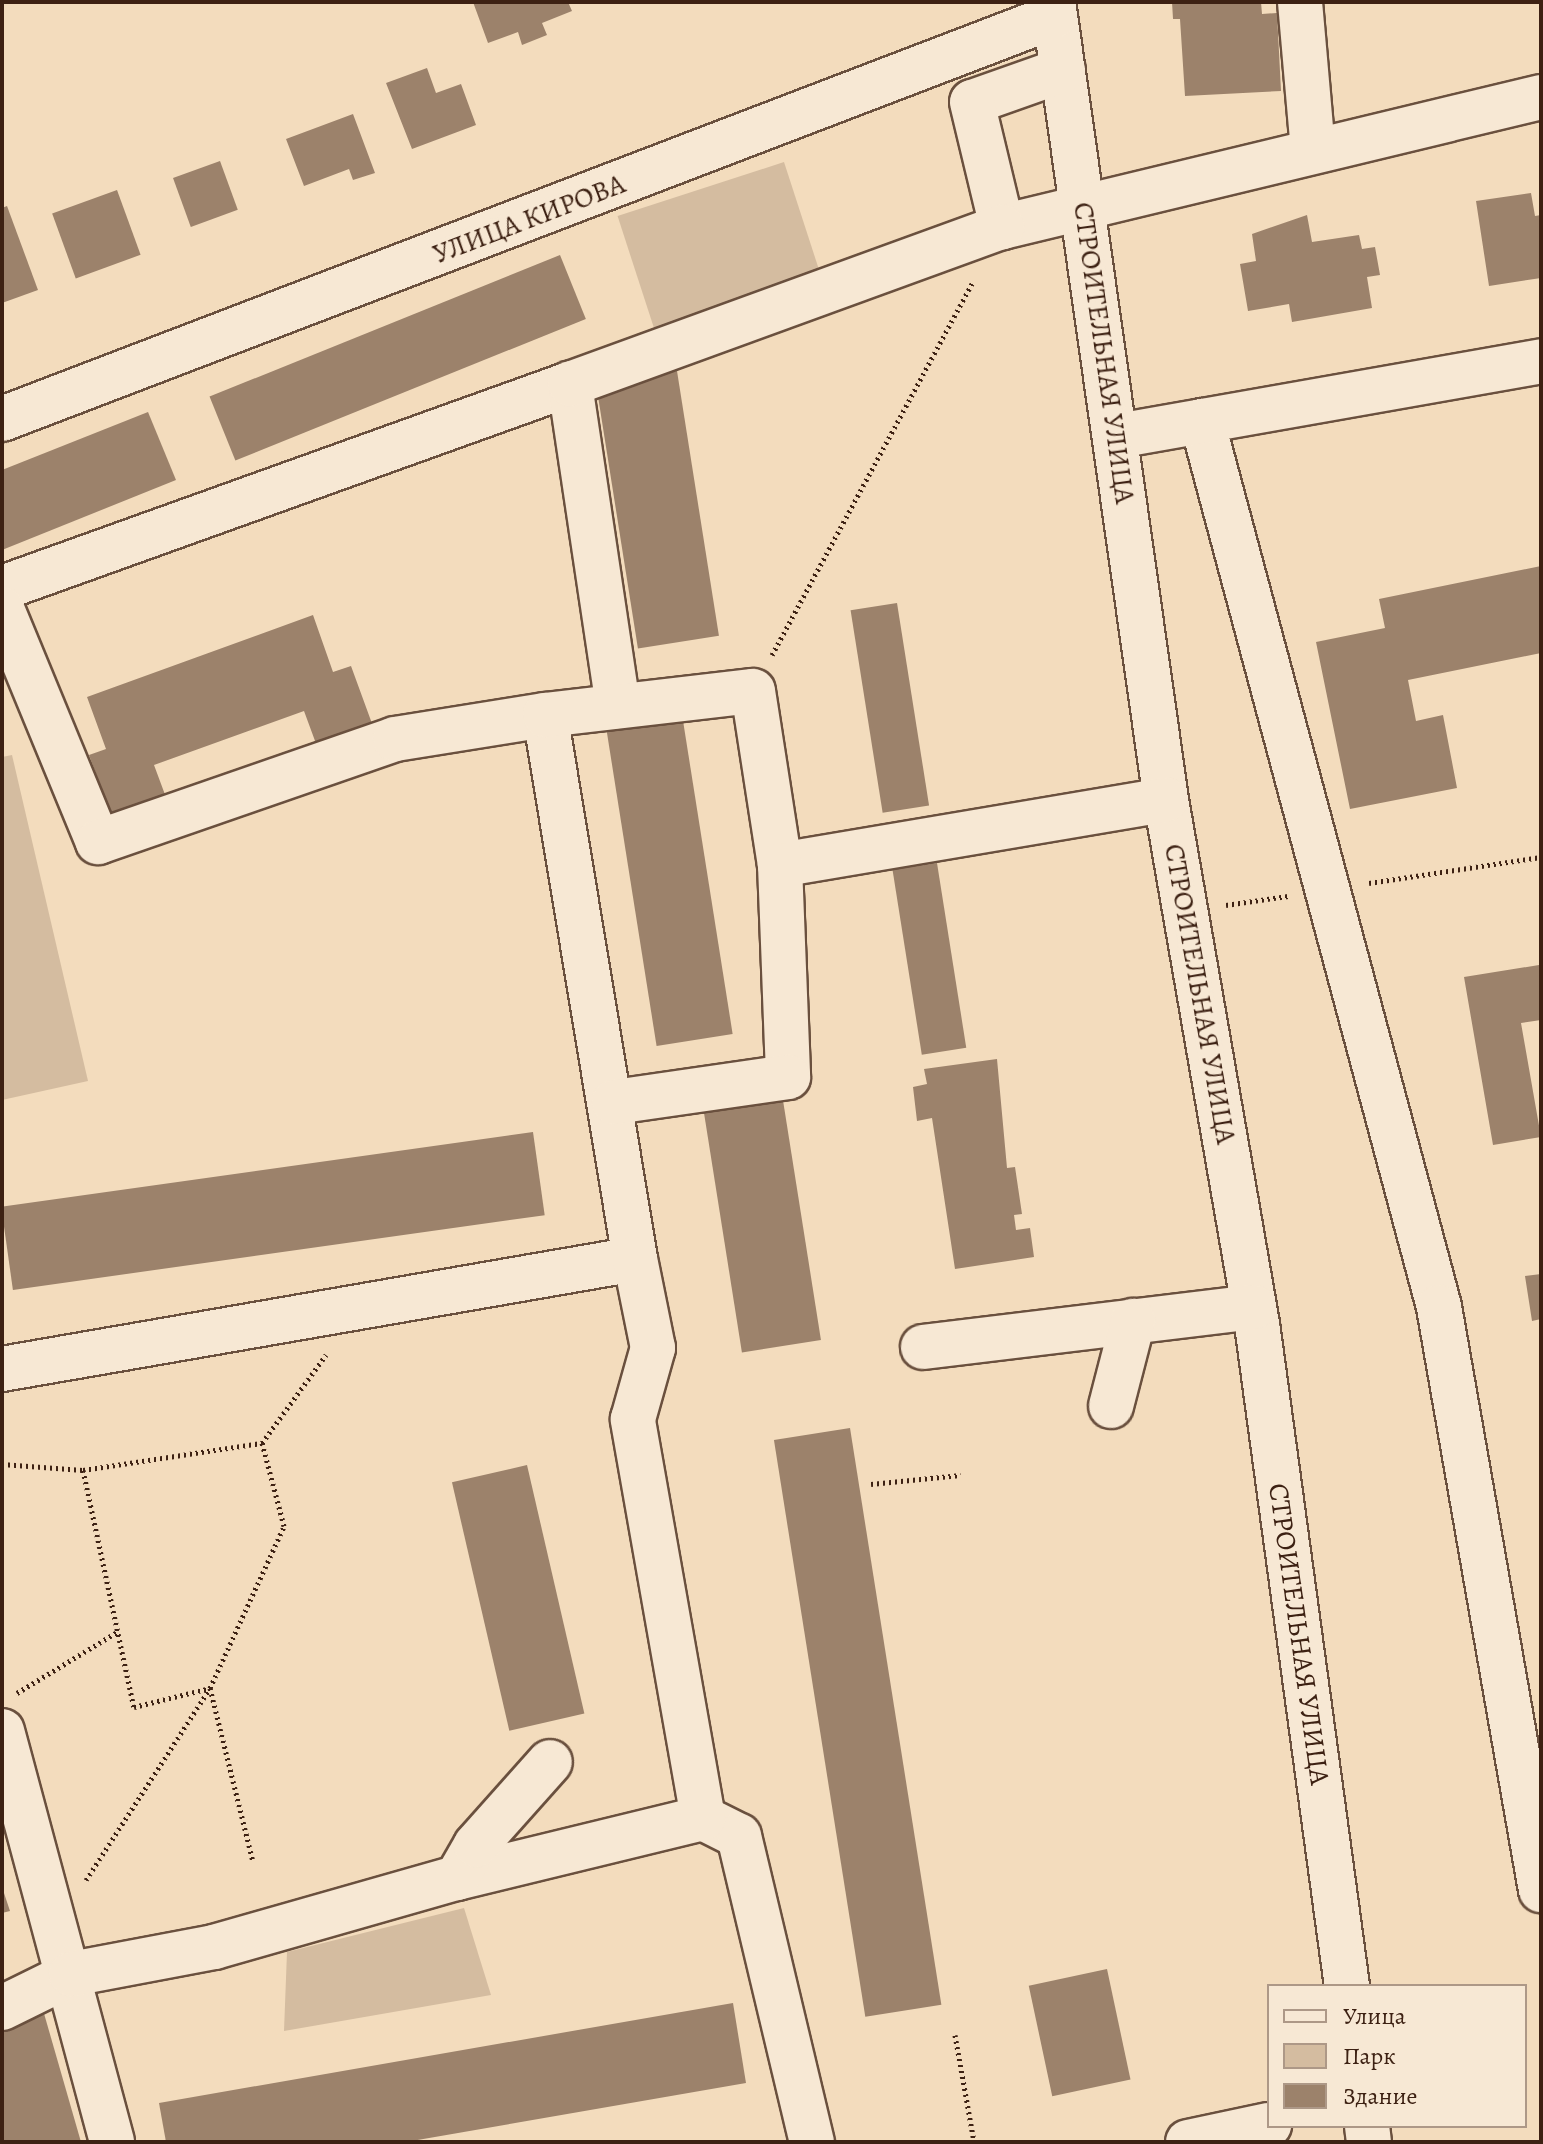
<!DOCTYPE html>
<html>
<head>
<meta charset="utf-8">
<style>
  body { margin:0 }
  #map { position:relative; width:1543px; height:2144px; overflow:hidden; background:#f3dcbd; font-family:Alegreya,serif }
  div>[style] { position:absolute }
  [style*='--x'] { left:calc(var(--x)*1px); top:calc(var(--y)*1px); width:calc(var(--w)*1px); rotate:calc(var(--a)*1deg) }
  .green>* { inset:0; background:#d4bca0; transform-origin:0 0 }
  .building>* { inset:0; background:#9c826b; transform-origin:0 0 }
  .path>* { height:5px; margin-top:-2.5px; transform-origin:0; background:repeating-linear-gradient(90deg,#3d2113 0 2px,transparent 0 6px) }
  .roads { filter:drop-shadow(2px 0 #6a503e) drop-shadow(-2px 0 #6a503e) drop-shadow(0 2px #6a503e) drop-shadow(0 -2px #6a503e) }
  .minor>* { height:44px; margin:-22px; padding:0 22px; transform-origin:22px; border-radius:22px; background:#f7e8d4 }
  span { translate:-50% -50%; white-space:nowrap; text-align:center; line-height:1.15; -webkit-text-stroke:7px #f7e8d4; paint-order:stroke }
  .street-label { font-size:28px; color:#3d2113 }
  .frame { position:absolute; inset:0; border:4px solid #3d2113; pointer-events:none }
  .legend { position:absolute; left:1267px; top:1984px; width:260px; height:144px; box-sizing:border-box; background:#f7e8d4; border:2px solid #ad9887; margin:0; padding:10px 14px; list-style:none; font-size:24px; color:#3d2113 }
  .legend li { display:flex; align-items:center; gap:16px; height:40px }
  .legend b { width:40px; border:2px solid #ad9887 }
</style>
</head>
<body>
<div id="map">
  <div class="green">
    <div style="left:784px;top:162px;width:127px;height:175px;rotate:72deg"></div>
    <div style="clip-path:polygon(12px 755px,88px 1081px,2px 1100px,2px 757px)"></div>
    <div style="clip-path:polygon(464px 1908px,491px 1995px,284px 2031px,287px 1952px)"></div>
  </div>
  <div class="building">
    <div style="clip-path:polygon(473px 2px,568px 2px,572px 11px,542px 23px,547px 35px,522px 45px,518px 32px,488px 43px)"></div>
    <div style="clip-path:polygon(1172px 2px,1261px 2px,1262px 14px,1277px 13px,1281px 91px,1185px 96px,1180px 19px,1173px 19px)"></div>
    <div style="clip-path:polygon(427px 68px,436px 93px,461px 84px,476px 125px,412px 149px,386px 83px)"></div>
    <div style="clip-path:polygon(353px 114px,375px 173px,353px 180px,349px 169px,304px 186px,286px 139px)"></div>
    <div style="left:220px;top:161px;width:52px;height:50px;rotate:70deg"></div>
    <div style="left:117px;top:190px;width:69px;height:69px;rotate:70deg"></div>
    <div style="clip-path:polygon(1531px 193px,1535px 216px,1541px 215px,1541px 278px,1489px 286px,1476px 201px)"></div>
    <div style="clip-path:polygon(7px 206px,38px 290px,2px 303px,2px 208px)"></div>
    <div style="clip-path:polygon(1307px 215px,1312px 242px,1359px 235px,1362px 249px,1375px 247px,1380px 275px,1367px 277px,1372px 308px,1292px 322px,1289px 304px,1248px 311px,1240px 264px,1256px 261px,1252px 234px)"></div>
    <div style="left:560px;top:255px;width:69px;height:378px;rotate:68deg"></div>
    <div style="left:677px;top:371px;width:268px;height:82px;rotate:81deg"></div>
    <div style="clip-path:polygon(148px 412px,176px 480px,2px 550px,2px 470px)"></div>
    <div style="clip-path:polygon(1541px 566px,1541px 653px,1408px 680px,1416px 721px,1443px 715px,1457px 788px,1350px 809px,1316px 642px,1385px 628px,1379px 599px)"></div>
    <div style="left:897px;top:603px;width:205px;height:47px;rotate:81deg"></div>
    <div style="clip-path:polygon(313px 615px,333px 672px,351px 666px,374px 729px,318px 749px,304px 711px,154px 765px,167px 800px,113px 819px,89px 755px,106px 749px,87px 697px)"></div>
    <div style="left:681px;top:708px;width:330px;height:77px;rotate:81deg"></div>
    <div style="left:937px;top:863px;width:187px;height:45px;rotate:81deg"></div>
    <div style="clip-path:polygon(1539px 965px,1541px 1020px,1521px 1023px,1541px 1137px,1493px 1145px,1464px 977px)"></div>
    <div style="clip-path:polygon(997px 1059px,1007px 1168px,1015px 1167px,1022px 1214px,1014px 1215px,1016px 1230px,1030px 1228px,1034px 1257px,955px 1269px,932px 1118px,917px 1121px,913px 1087px,927px 1084px,924px 1069px)"></div>
    <div style="left:782px;top:1094px;width:249px;height:80px;rotate:81deg"></div>
    <div style="left:533px;top:1132px;width:84px;height:537px;rotate:82deg"></div>
    <div style="clip-path:polygon(1541px 1274px,1541px 1319px,1532px 1321px,1525px 1276px)"></div>
    <div style="left:850px;top:1428px;width:584px;height:77px;rotate:81deg"></div>
    <div style="left:527px;top:1465px;width:255px;height:77px;rotate:77deg"></div>
    <div style="clip-path:polygon(2px 1887px,10px 1911px,2px 1913px)"></div>
    <div style="left:1107px;top:1969px;width:113px;height:80px;rotate:78deg"></div>
    <div style="clip-path:polygon(733px 2003px,746px 2083px,406px 2142px,166px 2142px,159px 2103px)"></div>
    <div style="clip-path:polygon(43px 2010px,81px 2142px,4px 2142px,2px 2024px)"></div>
  </div>
  <div class="path">
    <div style="--x:772;--y:655;--w:422;--a:-61.7"></div>
    <div style="--x:1369;--y:883;--w:174;--a:-8.6"></div>
    <div style="--x:1226;--y:905;--w:63;--a:-8.3"></div>
    <div style="--x:2;--y:1464;--w:81;--a:4.2"></div>
    <div style="--x:83;--y:1470;--w:181;--a:-8.6"></div>
    <div style="--x:83;--y:1470;--w:242;--a:77.9"></div>
    <div style="--x:134;--y:1707;--w:78;--a:-14"></div>
    <div style="--x:210;--y:1688;--w:179;--a:76.1"></div>
    <div style="--x:871;--y:1484;--w:90;--a:-5.7"></div>
    <div style="--x:17;--y:1693;--w:117;--a:-31.4"></div>
    <div style="--x:86;--y:1880;--w:229;--a:-57.1"></div>
    <div style="--x:210;--y:1688;--w:178;--a:-65.4"></div>
    <div style="--x:284;--y:1526;--w:86;--a:-104.8"></div>
    <div style="--x:262;--y:1443;--w:109;--a:-54"></div>
    <div style="--x:955;--y:2035;--w:109;--a:79.9"></div>
  </div>
  <div class="roads">
    <div class="minor">
      <div style="--x:1053;--y:2;--w:806;--a:81.94"></div>
      <div style="--x:1166;--y:800;--w:532;--a:80.15"></div>
      <div style="--x:1257;--y:1324;--w:668;--a:82.26"></div>
      <div style="--x:1300;--y:2;--w:149;--a:85"></div>
      <div style="--x:1063;--y:70;--w:96;--a:160.6"></div>
      <div style="--x:972;--y:102;--w:129;--a:76.5"></div>
      <div style="--x:1002;--y:227;--w:554;--a:-13.56"></div>
      <div style="--x:2;--y:419;--w:1127;--a:-20.94"></div>
      <div style="--x:1202;--y:421;--w:917;--a:75.02"></div>
      <div style="--x:1439;--y:1307;--w:592;--a:80.08"></div>
      <div style="--x:1117;--y:436;--w:431;--a:-10"></div>
      <div style="--x:2;--y:588;--w:604;--a:-19.76"></div>
      <div style="--x:2;--y:609;--w:252;--a:67.6"></div>
      <div style="--x:98;--y:842;--w:314;--a:-19.1"></div>
      <div style="--x:395;--y:739;--w:152;--a:-9.1"></div>
      <div style="--x:618;--y:706;--w:326;--a:-98.5"></div>
      <div style="--x:570;--y:384;--w:460;--a:-20"></div>
      <div style="--x:780;--y:865;--w:391;--a:-9.6"></div>
      <div style="--x:923;--y:1347;--w:333;--a:-6.9"></div>
      <div style="--x:2;--y:1369;--w:642;--a:-9.86"></div>
      <div style="--x:635;--y:1259;--w:551;--a:-99.39"></div>
      <div style="--x:545;--y:715;--w:209;--a:-6.6"></div>
      <div style="--x:753;--y:691;--w:176;--a:81.2"></div>
      <div style="--x:780;--y:865;--w:212;--a:87.8"></div>
      <div style="--x:788;--y:1077;--w:176;--a:171.8"></div>
      <div style="--x:1111;--y:1406;--w:88;--a:-75.5"></div>
      <div style="--x:2;--y:1731;--w:425;--a:75"></div>
      <div style="--x:703;--y:1818;--w:40;--a:26.6"></div>
      <div style="--x:739;--y:1836;--w:315;--a:76.6"></div>
      <div style="--x:457;--y:1878;--w:253;--a:-13.7"></div>
      <div style="--x:703;--y:1818;--w:405;--a:-100"></div>
      <div style="--x:633;--y:1419;--w:74;--a:-74.3"></div>
      <div style="--x:653;--y:1348;--w:91;--a:-101.4"></div>
      <div style="--x:2;--y:2008;--w:77;--a:-26.2"></div>
      <div style="--x:71;--y:1974;--w:146;--a:-10.7"></div>
      <div style="--x:214;--y:1947;--w:253;--a:-15.9"></div>
      <div style="--x:457;--y:1878;--w:38;--a:-60"></div>
      <div style="--x:476;--y:1845;--w:111;--a:-48.3"></div>
      <div style="--x:1367;--y:2126;--w:16;--a:83"></div>
      <div style="--x:1188;--y:2142;--w:83;--a:-11.9"></div>
    </div>
  </div>
  <div class="street-label">
    <span style="left:529px;top:219px;rotate:-21deg">УЛИЦА КИРОВА</span>
    <span style="left:1104px;top:353px;rotate:82deg">СТРОИТЕЛЬНАЯ УЛИЦА</span>
    <span style="left:1200px;top:994px;rotate:80deg">СТРОИТЕЛЬНАЯ УЛИЦА</span>
    <span style="left:1299px;top:1634px;rotate:82deg">СТРОИТЕЛЬНАЯ УЛИЦА</span>
  </div>
  <div class="frame"></div>
  <ul class="legend">
  <li><b style="height:10px;background:#f7e8d4"></b>Улица</li>
  <li><b style="height:22px;background:#d4bca0"></b>Парк</li>
  <li><b style="height:22px;background:#9c826b"></b>Здание</li>
  </ul>
</div>
</body>
</html>
